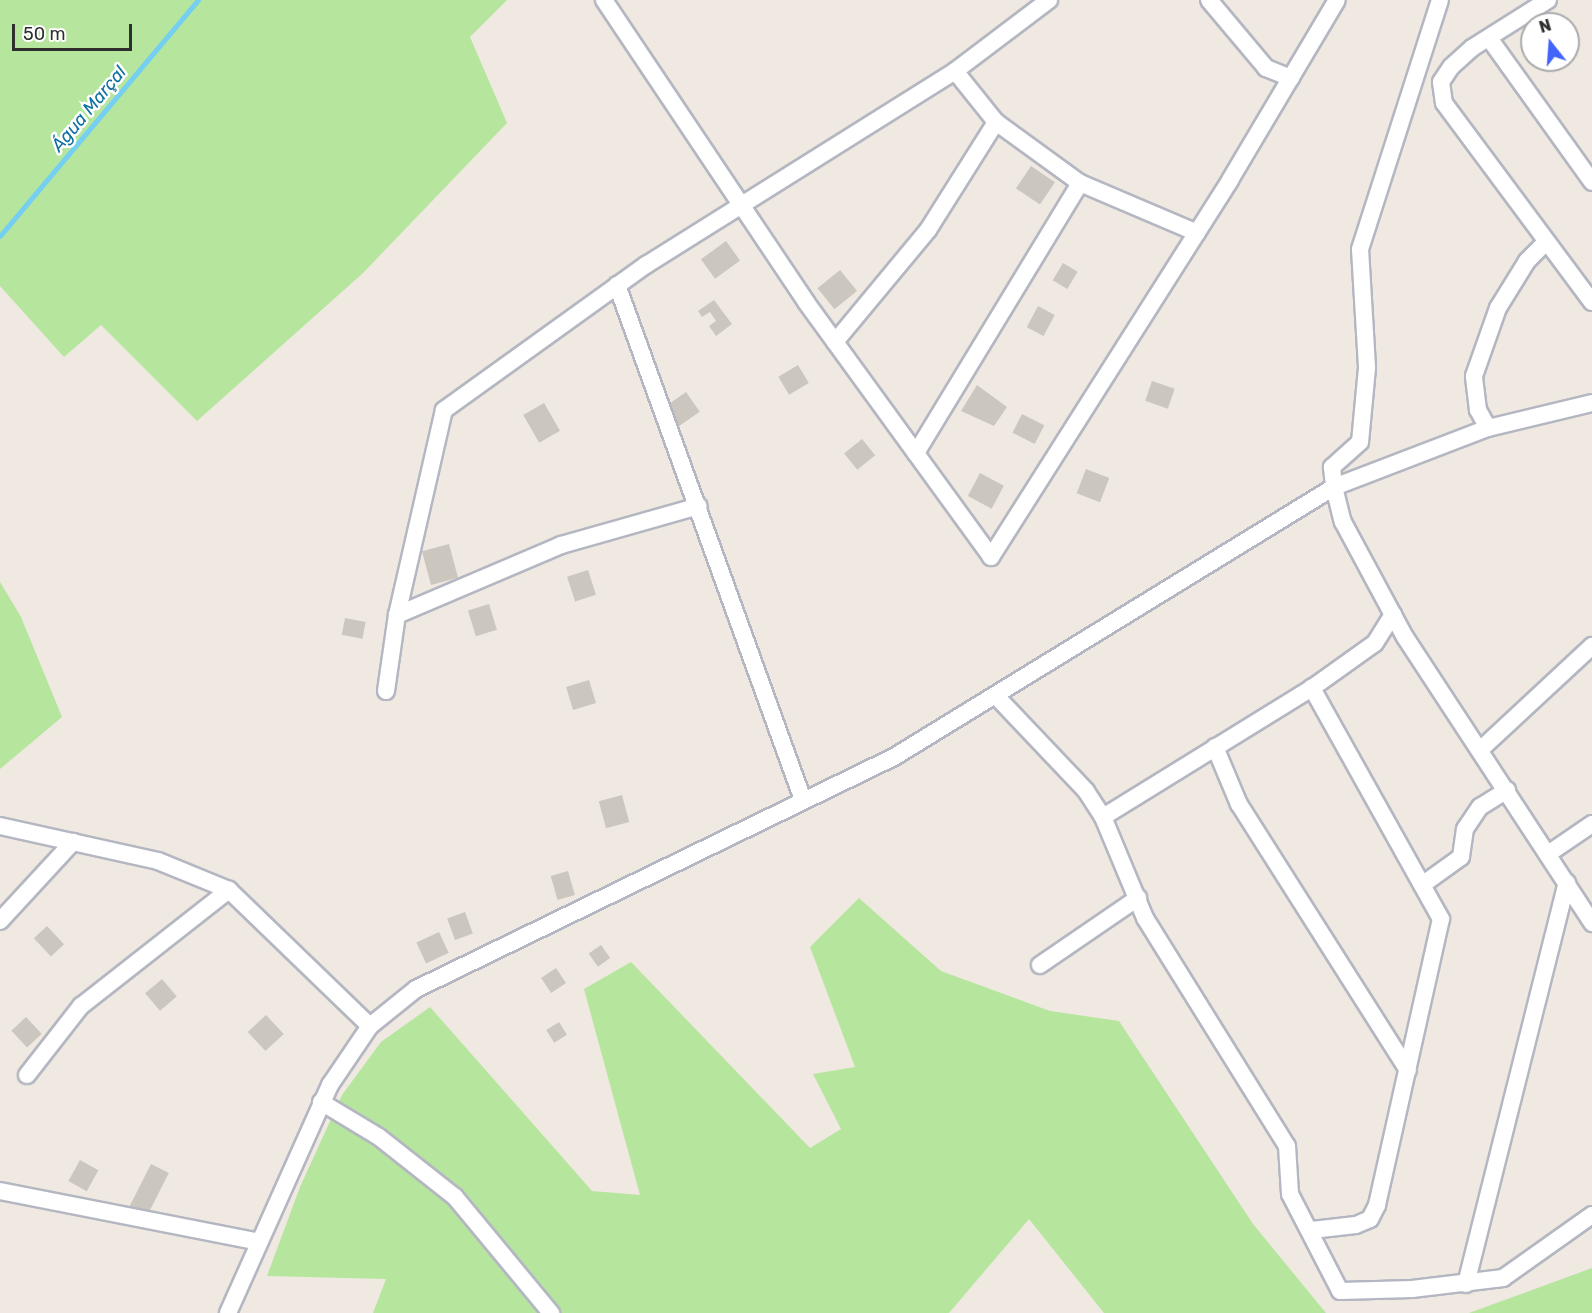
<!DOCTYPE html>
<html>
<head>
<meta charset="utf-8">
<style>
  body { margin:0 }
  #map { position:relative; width:1592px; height:1313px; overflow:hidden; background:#efe9e1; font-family:Rubik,sans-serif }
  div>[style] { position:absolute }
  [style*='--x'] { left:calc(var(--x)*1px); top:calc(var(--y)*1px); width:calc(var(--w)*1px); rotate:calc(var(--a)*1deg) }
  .green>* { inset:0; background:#b6e59e }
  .stream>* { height:4.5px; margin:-2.25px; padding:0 2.25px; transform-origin:2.25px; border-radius:2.25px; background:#75cff0 }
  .building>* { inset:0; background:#cbc7bf; transform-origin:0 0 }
  .roads { filter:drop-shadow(2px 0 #b4b7c1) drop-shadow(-2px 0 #b4b7c1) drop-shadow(0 2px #b4b7c1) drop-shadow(0 -2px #b4b7c1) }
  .minor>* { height:16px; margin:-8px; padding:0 8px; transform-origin:8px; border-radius:8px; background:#fff }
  span { translate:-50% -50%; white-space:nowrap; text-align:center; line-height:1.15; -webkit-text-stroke:5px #fff; paint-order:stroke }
  .water-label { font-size:18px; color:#0d6fa3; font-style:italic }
  .north { position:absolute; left:1520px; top:12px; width:60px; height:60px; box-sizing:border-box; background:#fff; border:2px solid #ababab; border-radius:50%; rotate:343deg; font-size:16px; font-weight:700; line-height:24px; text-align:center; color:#2e2e2e }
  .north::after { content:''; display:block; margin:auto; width:21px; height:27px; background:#4264fb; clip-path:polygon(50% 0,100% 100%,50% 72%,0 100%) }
  .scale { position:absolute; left:12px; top:24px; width:120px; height:27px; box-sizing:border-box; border:3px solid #2e2e2e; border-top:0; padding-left:8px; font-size:18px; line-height:21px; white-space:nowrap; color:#2e2e2e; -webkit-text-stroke:4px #fff; paint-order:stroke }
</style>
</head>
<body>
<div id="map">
  <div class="green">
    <div style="clip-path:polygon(0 0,507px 0,470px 37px,507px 123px,363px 273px,197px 421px,101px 325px,64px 357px,0 286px)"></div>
    <div style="clip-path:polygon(0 582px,21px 617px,62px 717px,0 769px)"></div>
    <div style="clip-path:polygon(859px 898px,941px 971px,1050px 1011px,1119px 1021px,1253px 1224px,1326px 1313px,1104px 1313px,1029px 1219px,949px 1313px,373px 1313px,386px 1279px,267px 1276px,300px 1187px,342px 1095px,381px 1042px,430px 1007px,592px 1191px,640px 1195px,584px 989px,631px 962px,810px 1148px,841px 1129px,813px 1074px,855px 1067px,810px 947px)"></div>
    <div style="clip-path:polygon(1592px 1268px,1592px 1313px,1469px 1313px)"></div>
  </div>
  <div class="stream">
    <div style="--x:0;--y:236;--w:308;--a:-50"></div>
  </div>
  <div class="building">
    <div style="left:1031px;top:166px;width:29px;height:27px;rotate:34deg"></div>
    <div style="left:726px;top:241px;width:24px;height:31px;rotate:54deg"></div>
    <div style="left:1063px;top:263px;width:17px;height:20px;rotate:31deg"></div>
    <div style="left:840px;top:270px;width:27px;height:29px;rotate:51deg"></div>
    <div style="clip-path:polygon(714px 300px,732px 324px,716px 336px,709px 326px,716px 321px,710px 312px,702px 317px,698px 311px)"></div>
    <div style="left:1038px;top:306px;width:19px;height:24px;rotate:28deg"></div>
    <div style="left:798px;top:365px;width:21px;height:23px;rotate:59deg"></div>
    <div style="left:1152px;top:381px;width:24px;height:21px;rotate:19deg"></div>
    <div style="clip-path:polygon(977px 385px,1007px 407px,994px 426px,961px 411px)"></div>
    <div style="left:686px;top:392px;width:24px;height:26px;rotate:55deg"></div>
    <div style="left:544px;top:403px;width:32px;height:24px;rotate:60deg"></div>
    <div style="left:1022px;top:414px;width:25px;height:21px;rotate:27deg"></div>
    <div style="left:862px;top:439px;width:21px;height:23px;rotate:51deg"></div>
    <div style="left:1086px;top:469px;width:25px;height:26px;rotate:21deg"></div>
    <div style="left:980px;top:473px;width:27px;height:26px;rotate:28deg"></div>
    <div style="left:449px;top:544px;width:35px;height:28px;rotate:75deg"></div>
    <div style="left:588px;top:570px;width:26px;height:22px;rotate:72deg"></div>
    <div style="left:489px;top:604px;width:27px;height:22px;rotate:73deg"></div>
    <div style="left:345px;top:618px;width:21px;height:17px;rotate:11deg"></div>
    <div style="left:589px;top:680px;width:24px;height:24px;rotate:73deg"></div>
    <div style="left:622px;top:795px;width:28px;height:24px;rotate:75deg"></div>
    <div style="left:568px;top:871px;width:25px;height:18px;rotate:74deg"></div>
    <div style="left:465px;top:912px;width:23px;height:19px;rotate:70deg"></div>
    <div style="left:47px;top:926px;width:25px;height:18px;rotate:47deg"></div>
    <div style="left:439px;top:932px;width:23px;height:25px;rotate:65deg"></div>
    <div style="left:601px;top:945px;width:16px;height:15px;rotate:55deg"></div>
    <div style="left:556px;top:968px;width:18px;height:18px;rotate:56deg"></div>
    <div style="left:162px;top:979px;width:23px;height:22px;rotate:50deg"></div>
    <div style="left:266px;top:1015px;width:26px;height:25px;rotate:47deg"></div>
    <div style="left:26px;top:1017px;width:23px;height:20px;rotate:47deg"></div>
    <div style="left:559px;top:1022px;width:15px;height:15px;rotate:58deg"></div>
    <div style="left:80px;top:1160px;width:21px;height:24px;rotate:29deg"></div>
    <div style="left:151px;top:1164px;width:20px;height:47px;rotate:27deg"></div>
  </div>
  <div class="roads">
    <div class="minor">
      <div style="--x:604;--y:0;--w:363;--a:56.2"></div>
      <div style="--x:806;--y:302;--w:315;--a:54"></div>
      <div style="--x:991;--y:557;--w:446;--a:-57.6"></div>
      <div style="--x:1230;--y:180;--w:209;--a:-59.3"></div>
      <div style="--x:1209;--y:0;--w:89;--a:50"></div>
      <div style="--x:1266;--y:68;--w:27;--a:22"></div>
      <div style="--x:1440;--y:0;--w:262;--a:107.8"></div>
      <div style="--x:1360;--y:249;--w:119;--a:86.6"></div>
      <div style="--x:1367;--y:368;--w:74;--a:95.4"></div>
      <div style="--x:1360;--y:442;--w:38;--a:138"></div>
      <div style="--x:1332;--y:467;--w:20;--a:84"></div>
      <div style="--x:1334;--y:487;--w:36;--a:76"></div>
      <div style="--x:1343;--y:522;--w:131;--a:61.7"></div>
      <div style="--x:1405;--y:637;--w:342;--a:56.8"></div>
      <div style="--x:1548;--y:0;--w:90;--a:147.7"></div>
      <div style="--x:1472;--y:48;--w:28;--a:138"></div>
      <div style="--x:1451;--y:67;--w:18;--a:124"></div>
      <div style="--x:1441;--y:82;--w:21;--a:82"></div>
      <div style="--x:1444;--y:103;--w:248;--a:53.4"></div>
      <div style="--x:1489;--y:38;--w:177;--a:54.4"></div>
      <div style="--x:955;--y:71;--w:65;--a:51.2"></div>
      <div style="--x:996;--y:122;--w:104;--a:36"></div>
      <div style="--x:1080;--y:183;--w:127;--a:23.1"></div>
      <div style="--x:617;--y:285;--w:548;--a:70.14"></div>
      <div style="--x:835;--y:342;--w:146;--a:-50.3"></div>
      <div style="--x:928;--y:230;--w:128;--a:-57.8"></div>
      <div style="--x:1488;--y:428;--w:21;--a:-119"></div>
      <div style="--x:1478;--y:410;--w:34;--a:-97"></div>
      <div style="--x:1474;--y:376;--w:72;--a:-70.6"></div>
      <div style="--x:1498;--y:308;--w:55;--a:-58.3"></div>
      <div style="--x:1527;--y:261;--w:27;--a:-45"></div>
      <div style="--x:916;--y:453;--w:316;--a:-58.7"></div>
      <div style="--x:397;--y:615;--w:178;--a:-23.1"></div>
      <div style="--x:561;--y:545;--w:143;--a:-15.8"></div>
      <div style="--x:386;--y:691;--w:77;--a:-81.8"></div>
      <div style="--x:397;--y:615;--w:210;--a:-77.1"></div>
      <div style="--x:444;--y:410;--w:249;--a:-35.7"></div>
      <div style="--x:646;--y:265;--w:365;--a:-32.1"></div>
      <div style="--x:955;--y:71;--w:118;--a:-37.1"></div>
      <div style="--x:996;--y:696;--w:131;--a:46.5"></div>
      <div style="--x:1086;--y:791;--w:31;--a:57"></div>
      <div style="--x:1103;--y:817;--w:109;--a:67.4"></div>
      <div style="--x:1145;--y:918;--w:269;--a:58.1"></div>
      <div style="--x:1287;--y:1146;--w:48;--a:86.4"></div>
      <div style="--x:1290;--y:1194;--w:109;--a:62.7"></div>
      <div style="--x:1340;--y:1291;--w:72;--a:-1.6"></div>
      <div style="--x:1412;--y:1289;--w:92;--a:-6.9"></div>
      <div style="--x:1503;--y:1278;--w:109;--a:-35.3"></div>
      <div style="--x:1215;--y:747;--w:62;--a:67.2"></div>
      <div style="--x:1239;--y:804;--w:315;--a:57.6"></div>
      <div style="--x:1480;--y:750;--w:153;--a:-42.9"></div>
      <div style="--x:1103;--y:817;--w:246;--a:-31.7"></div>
      <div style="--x:1312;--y:688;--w:77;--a:-35.5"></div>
      <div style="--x:1375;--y:643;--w:34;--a:-58"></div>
      <div style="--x:0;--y:826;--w:162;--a:12.5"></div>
      <div style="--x:158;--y:861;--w:77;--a:22.2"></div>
      <div style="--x:229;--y:890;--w:196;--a:44"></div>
      <div style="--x:1548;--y:854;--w:53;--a:-34.3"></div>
      <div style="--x:1422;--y:885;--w:48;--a:-35.7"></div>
      <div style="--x:1461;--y:857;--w:28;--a:-82"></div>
      <div style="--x:1465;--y:829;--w:27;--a:-56"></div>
      <div style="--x:1480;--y:807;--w:32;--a:-32"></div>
      <div style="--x:0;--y:921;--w:108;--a:-47.3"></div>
      <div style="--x:1040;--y:965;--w:119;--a:-34.4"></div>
      <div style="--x:27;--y:1075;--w:88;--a:-52"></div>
      <div style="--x:81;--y:1006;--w:188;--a:-38.1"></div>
      <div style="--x:321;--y:1102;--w:68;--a:31.1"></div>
      <div style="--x:379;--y:1137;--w:97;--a:38.3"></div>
      <div style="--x:455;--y:1197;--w:151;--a:50.4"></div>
      <div style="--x:0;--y:1191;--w:264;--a:11.1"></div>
      <div style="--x:1312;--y:1230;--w:44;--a:-6.5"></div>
      <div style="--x:1356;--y:1225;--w:15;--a:-23"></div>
      <div style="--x:1370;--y:1219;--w:16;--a:-63"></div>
      <div style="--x:1377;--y:1205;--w:293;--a:-77.4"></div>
      <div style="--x:1441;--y:919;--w:265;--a:-119.2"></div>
      <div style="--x:1466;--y:1284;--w:414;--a:-75.9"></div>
      <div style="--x:228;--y:1313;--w:250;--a:-65.9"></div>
      <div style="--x:330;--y:1085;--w:71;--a:-55.9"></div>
      <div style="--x:370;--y:1026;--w:59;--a:-38.8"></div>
      <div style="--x:416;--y:989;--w:531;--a:-25.89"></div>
      <div style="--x:894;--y:757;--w:516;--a:-31.53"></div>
      <div style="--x:1334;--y:487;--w:165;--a:-21"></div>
      <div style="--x:1488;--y:428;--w:107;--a:-13.5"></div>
    </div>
  </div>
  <div class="water-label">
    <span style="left:89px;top:109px;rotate:-50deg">Água Marçal</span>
  </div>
  <div class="north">N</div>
  <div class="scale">50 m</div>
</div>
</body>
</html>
